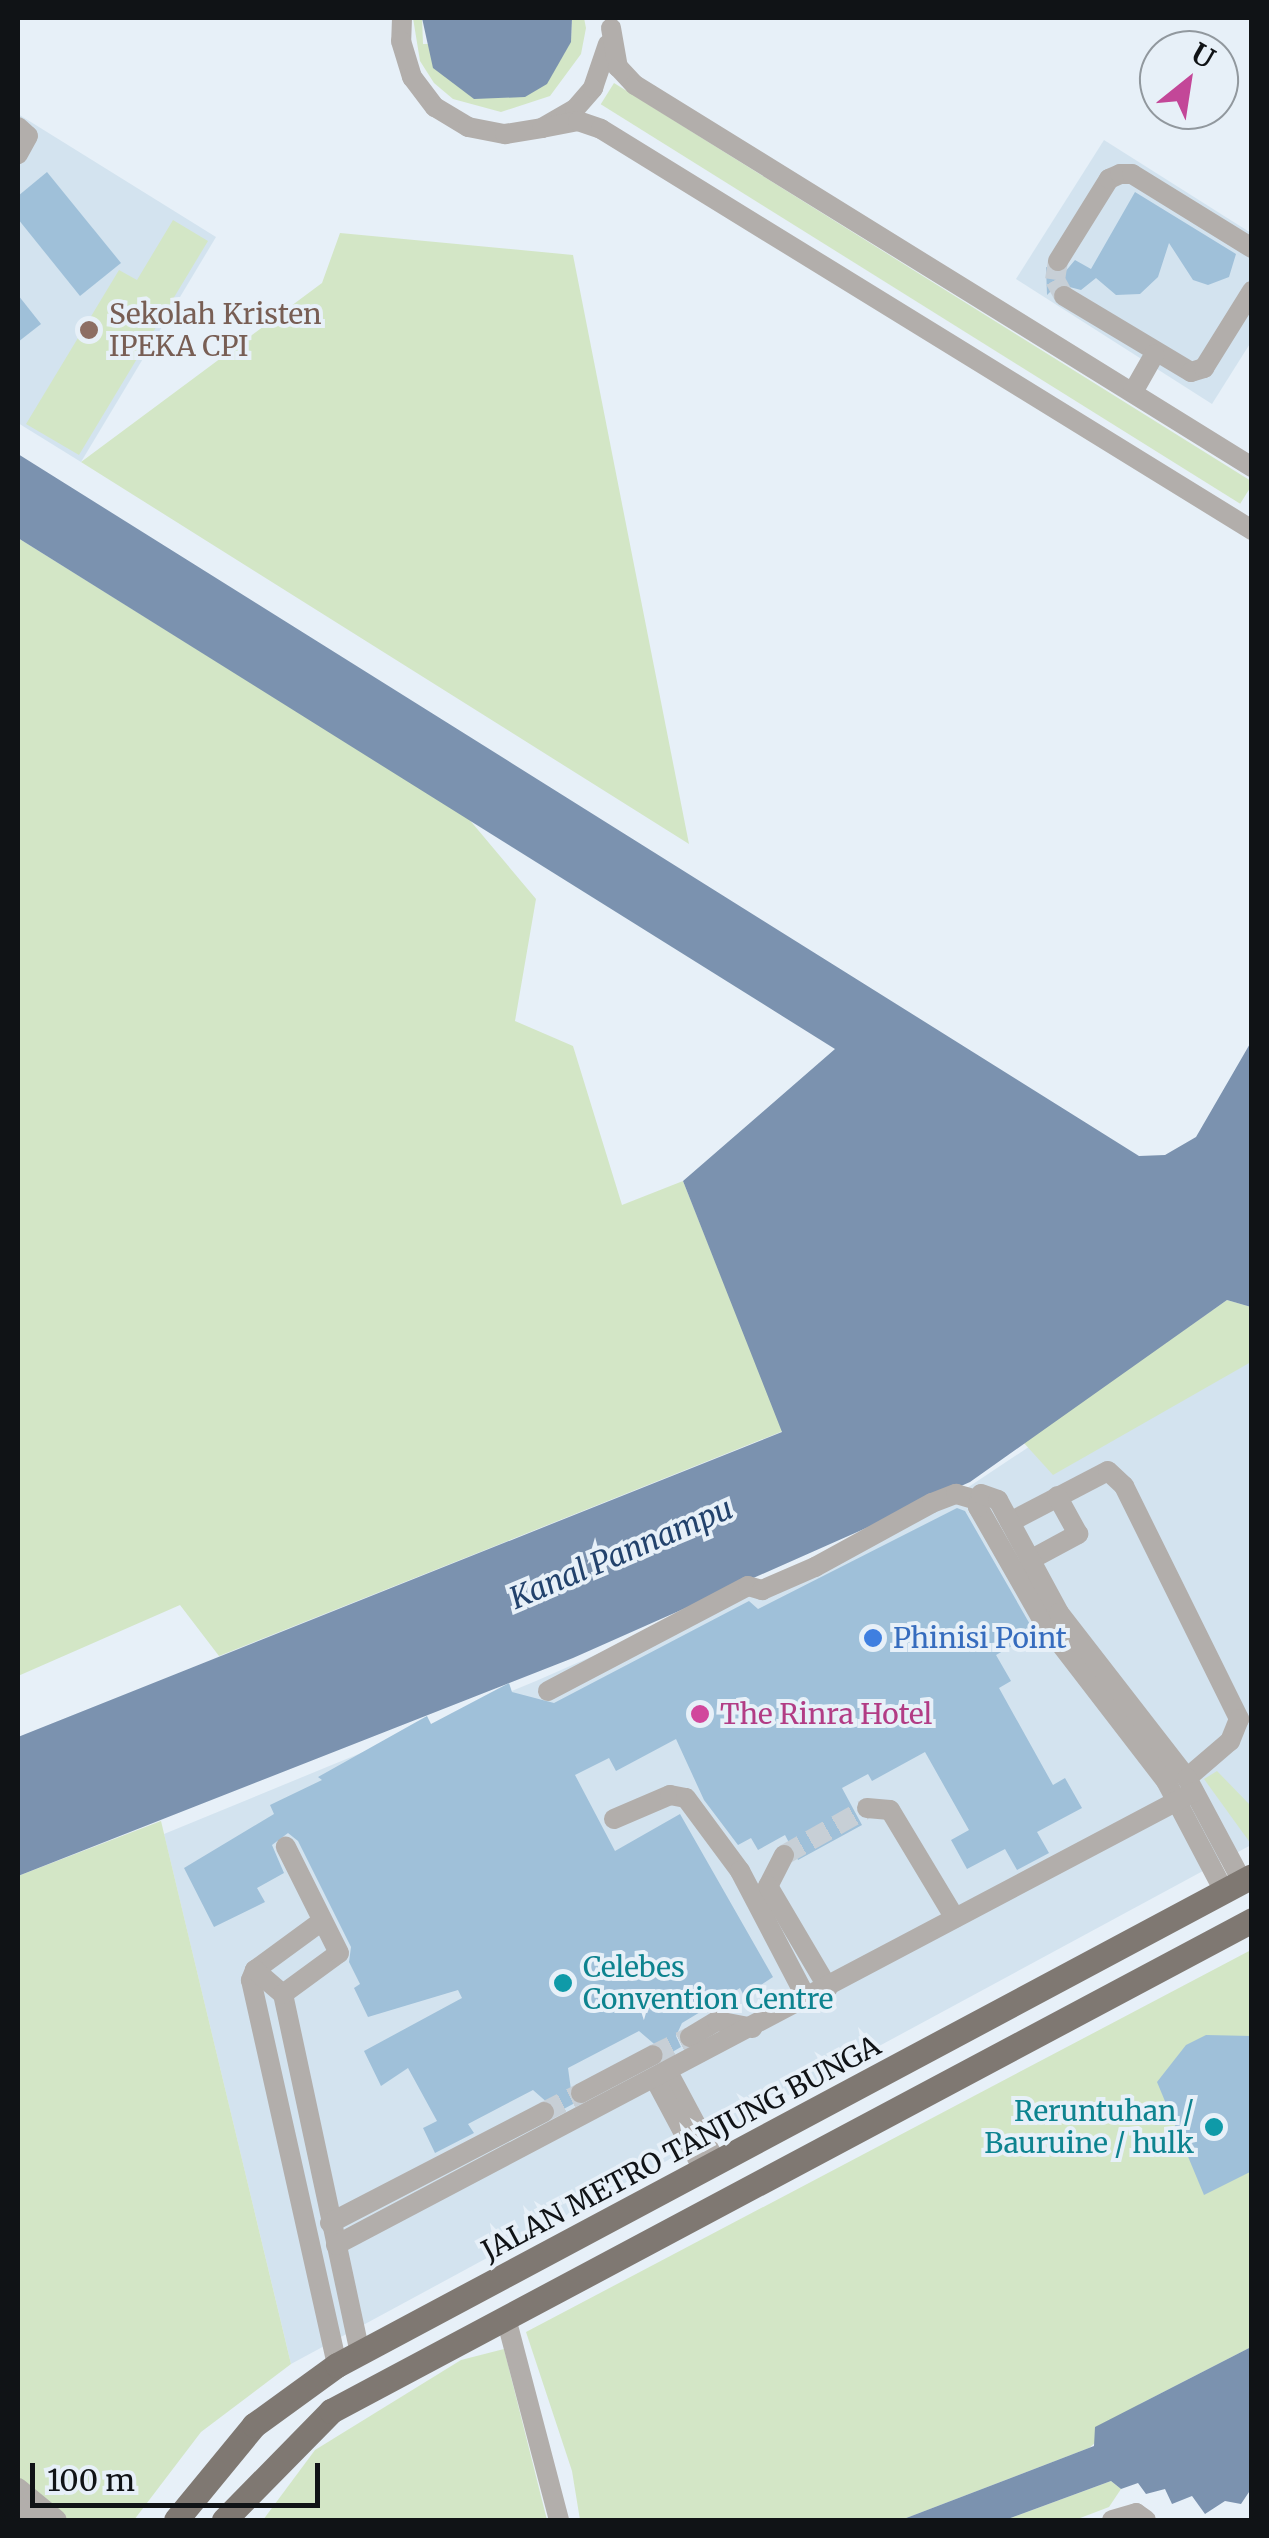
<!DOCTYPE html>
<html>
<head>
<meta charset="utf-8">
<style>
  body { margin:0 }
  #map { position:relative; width:1269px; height:2538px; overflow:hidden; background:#e7f0f8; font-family:Merriweather,serif }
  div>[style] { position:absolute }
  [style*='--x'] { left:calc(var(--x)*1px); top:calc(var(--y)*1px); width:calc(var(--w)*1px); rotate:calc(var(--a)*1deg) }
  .built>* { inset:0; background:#d3e3ef }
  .green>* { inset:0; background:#d3e6c6; transform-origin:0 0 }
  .water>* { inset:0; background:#7b92af }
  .building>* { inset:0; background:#9fc0d9 }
  .minor-tunnel>* { height:20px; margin-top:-10px; transform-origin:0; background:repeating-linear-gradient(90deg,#c7cfd6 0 20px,transparent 0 30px) }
  .minor>* { height:20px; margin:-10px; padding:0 10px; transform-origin:10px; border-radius:10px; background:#b2aeab }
  .major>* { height:25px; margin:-12.5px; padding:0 12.5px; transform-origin:12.5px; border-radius:12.5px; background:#7f7872 }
  .dots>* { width:28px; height:28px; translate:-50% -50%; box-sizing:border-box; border:5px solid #e7f0f8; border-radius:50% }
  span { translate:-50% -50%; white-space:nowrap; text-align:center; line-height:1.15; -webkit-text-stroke:8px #e7f0f8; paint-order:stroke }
  .education-label { font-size:28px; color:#785e54 }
  .left { translate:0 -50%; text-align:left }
  .shop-label { font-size:28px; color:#366cbe }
  .hotel-label { font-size:28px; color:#b23c85 }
  .culture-label { font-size:28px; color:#0d838f }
  .right { translate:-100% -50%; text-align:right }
  .street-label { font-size:28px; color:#101316 }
  .water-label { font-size:30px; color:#22426c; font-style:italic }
  .frame { position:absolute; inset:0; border:20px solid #101316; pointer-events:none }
  .north { position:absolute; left:1139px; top:30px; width:100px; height:100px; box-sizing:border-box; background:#e7f0f8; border:2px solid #91989e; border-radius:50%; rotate:30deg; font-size:28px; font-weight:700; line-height:40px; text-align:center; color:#101316 }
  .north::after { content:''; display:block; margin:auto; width:35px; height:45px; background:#c34798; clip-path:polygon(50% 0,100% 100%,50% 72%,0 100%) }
  .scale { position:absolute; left:30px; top:2463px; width:290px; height:45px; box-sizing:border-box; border:5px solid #101316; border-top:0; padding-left:12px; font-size:30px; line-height:35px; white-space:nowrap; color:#101316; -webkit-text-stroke:8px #e7f0f8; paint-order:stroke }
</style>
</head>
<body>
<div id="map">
  <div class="built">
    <div style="clip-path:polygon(18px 114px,216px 237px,81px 462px,18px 423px)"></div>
    <div style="clip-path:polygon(1104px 140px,1251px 233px,1251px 342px,1212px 404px,1016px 279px)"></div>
    <div style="clip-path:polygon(1251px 1327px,1251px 1845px,291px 2364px,164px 1834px,536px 1681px,952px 1498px,1170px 1353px)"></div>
  </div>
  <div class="green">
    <div style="clip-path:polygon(413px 18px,422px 18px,423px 44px,571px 41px,572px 18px,584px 18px,586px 28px,581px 54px,550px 96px,501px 112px,453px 99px,434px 83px,420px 61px)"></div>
    <div style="left:614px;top:83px;width:754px;height:25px;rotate:32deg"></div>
    <div style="clip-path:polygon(173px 220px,208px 241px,79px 455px,26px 424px,119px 270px,137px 280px)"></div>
    <div style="clip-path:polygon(340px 233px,573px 255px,689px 844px,81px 462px,322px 283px)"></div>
    <div style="clip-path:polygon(18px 538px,468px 818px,536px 899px,515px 1021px,573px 1046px,622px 1205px,683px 1181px,783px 1431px,219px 1656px,180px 1605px,18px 1676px)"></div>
    <div style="clip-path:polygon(1227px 1300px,1251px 1307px,1251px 1362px,1053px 1475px,1023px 1442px)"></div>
    <div style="clip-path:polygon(1217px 1771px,1251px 1806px,1251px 1844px,1204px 1779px)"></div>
    <div style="clip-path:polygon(161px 1821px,291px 2364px,201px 2432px,134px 2520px,18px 2520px,18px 1876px)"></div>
    <div style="clip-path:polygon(1251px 1950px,1251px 2347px,1140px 2404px,1089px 2448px,901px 2520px,580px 2520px,572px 2471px,526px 2332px)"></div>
    <div style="clip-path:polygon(504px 2349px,547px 2520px,263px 2520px,315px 2450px,461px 2360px)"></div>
    <div style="clip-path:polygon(1111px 2481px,1121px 2489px,1109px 2507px,1075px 2520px,1005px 2520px)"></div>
  </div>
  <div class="water">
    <div style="clip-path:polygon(422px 18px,572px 18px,571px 42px,547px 84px,525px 97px,474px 99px,433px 68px)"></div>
    <div style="clip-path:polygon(18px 454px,1139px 1156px,1165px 1155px,1196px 1137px,1251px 1042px,1251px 1307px,1227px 1300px,970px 1482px,573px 1658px,18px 1876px,18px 1737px,782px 1432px,683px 1181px,835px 1049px,18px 538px)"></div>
    <div style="clip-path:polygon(1251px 2347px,1251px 2489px,1241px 2504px,1225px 2501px,1205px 2514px,1192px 2496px,1172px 2504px,1165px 2489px,1146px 2494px,1138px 2483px,1121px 2489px,1111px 2481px,1005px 2520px,901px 2520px,1094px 2446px,1095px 2427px)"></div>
  </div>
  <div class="building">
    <div style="clip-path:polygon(47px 172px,121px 263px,80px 296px,18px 219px,18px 196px)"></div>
    <div style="clip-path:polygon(1135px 192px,1236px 254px,1229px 277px,1208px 285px,1193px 280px,1169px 243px,1158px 277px,1140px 294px,1116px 295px,1096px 278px,1081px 290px,1058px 284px,1047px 295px,1046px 267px,1064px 273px,1075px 260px,1091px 269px)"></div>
    <div style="clip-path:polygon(18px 295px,41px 324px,18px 342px)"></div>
    <div style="clip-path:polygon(957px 1508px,965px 1511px,1035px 1633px,996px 1655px,1011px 1681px,999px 1688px,1053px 1785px,1065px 1778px,1082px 1808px,1037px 1832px,1049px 1853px,1017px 1870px,1005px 1849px,967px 1869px,951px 1840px,969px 1830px,925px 1752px,872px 1781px,868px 1774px,842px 1788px,862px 1825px,798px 1860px,785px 1835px,758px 1850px,751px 1838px,738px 1845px,704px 1800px,676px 1739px,616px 1771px,609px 1758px,575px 1775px,615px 1851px,680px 1814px,773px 1977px,744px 1996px,740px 1988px,682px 2023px,676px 2036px,681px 2047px,667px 2055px,639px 2031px,568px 2068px,573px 2104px,558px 2112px,533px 2090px,468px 2124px,474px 2133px,435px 2153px,423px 2128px,437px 2121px,408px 2068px,381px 2086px,364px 2051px,462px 1998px,458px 1990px,368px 2017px,354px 1988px,360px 1984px,349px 1962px,351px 1947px,298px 1841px,288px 1833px,272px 1845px,284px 1873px,257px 1888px,265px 1902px,214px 1927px,184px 1868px,274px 1814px,270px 1805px,322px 1780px,318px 1777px,427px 1716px,431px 1724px,509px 1683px,512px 1692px,554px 1703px,749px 1601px,758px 1609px)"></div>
    <div style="clip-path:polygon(1206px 2035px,1252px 2036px,1252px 2171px,1204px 2195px,1157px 2082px,1186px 2045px)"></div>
  </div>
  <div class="minor-tunnel">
    <div style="--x:1058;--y:261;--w:19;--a:99"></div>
    <div style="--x:1055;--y:280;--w:18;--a:61"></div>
    <div style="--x:784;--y:1855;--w:95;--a:-29.5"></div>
    <div style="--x:653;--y:2055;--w:41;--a:-25.9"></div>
    <div style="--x:544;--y:2112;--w:42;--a:-27.2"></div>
  </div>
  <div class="minor">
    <div style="--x:402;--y:18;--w:23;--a:92"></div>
    <div style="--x:401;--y:41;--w:38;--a:73"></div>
    <div style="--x:412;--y:77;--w:38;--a:53"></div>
    <div style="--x:435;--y:107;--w:39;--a:31"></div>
    <div style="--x:468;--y:127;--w:38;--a:11"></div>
    <div style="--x:505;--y:134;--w:37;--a:-9"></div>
    <div style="--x:542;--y:128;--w:38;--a:-30"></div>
    <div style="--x:575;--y:109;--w:28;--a:-49"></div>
    <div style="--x:593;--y:88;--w:46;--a:-71.2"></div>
    <div style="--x:611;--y:28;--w:40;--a:80"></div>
    <div style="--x:618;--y:67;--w:25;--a:47"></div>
    <div style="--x:635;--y:85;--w:726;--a:31.76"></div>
    <div style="--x:18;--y:127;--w:13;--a:42"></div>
    <div style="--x:28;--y:136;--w:21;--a:119"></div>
    <div style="--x:542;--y:128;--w:37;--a:-11"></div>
    <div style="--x:578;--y:121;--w:24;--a:19"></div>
    <div style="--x:601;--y:129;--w:765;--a:31.63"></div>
    <div style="--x:1058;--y:261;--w:97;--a:-58.1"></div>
    <div style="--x:1109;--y:179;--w:12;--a:-24"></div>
    <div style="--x:1120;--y:174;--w:12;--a:0"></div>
    <div style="--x:1132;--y:174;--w:141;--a:31.7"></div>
    <div style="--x:1064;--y:296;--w:148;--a:30.9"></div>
    <div style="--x:1191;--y:372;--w:14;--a:-17"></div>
    <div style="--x:1204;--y:368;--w:91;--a:-58.1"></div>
    <div style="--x:1133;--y:392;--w:43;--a:-60.4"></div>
    <div style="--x:1010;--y:1522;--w:110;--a:-27.5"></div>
    <div style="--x:1108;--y:1471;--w:22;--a:43"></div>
    <div style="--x:1124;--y:1486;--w:260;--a:63.7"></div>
    <div style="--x:1239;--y:1719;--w:24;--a:112"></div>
    <div style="--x:1230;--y:1741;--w:57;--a:139.3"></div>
    <div style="--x:1030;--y:1560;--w:55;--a:-28.4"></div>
    <div style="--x:1078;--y:1534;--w:43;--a:-118.9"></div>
    <div style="--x:548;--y:1691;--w:226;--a:-27.7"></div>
    <div style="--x:748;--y:1586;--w:15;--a:16"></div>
    <div style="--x:762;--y:1590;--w:58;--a:-23.5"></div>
    <div style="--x:815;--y:1567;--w:133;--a:-28.7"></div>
    <div style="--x:932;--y:1503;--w:26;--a:-21"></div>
    <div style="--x:956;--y:1494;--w:22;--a:16"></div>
    <div style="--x:867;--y:1808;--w:23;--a:5"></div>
    <div style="--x:890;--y:1810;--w:126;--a:59"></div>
    <div style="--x:614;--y:1819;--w:61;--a:-23.2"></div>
    <div style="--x:670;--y:1795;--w:16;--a:11"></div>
    <div style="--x:686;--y:1798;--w:91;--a:53.5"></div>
    <div style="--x:740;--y:1871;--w:144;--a:62.4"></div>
    <div style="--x:784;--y:1855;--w:35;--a:117"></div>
    <div style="--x:768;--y:1886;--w:118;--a:59.5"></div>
    <div style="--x:1224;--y:1891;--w:124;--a:-117.8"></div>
    <div style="--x:1166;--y:1781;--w:202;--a:-127.6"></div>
    <div style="--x:1043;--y:1621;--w:131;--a:-119.7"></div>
    <div style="--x:978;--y:1507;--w:13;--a:-77"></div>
    <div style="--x:981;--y:1494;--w:18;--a:19"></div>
    <div style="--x:998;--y:1500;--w:128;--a:61.6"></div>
    <div style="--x:1059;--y:1613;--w:209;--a:52.2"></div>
    <div style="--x:1187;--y:1778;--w:117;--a:61.9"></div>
    <div style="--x:322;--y:1921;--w:83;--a:143.8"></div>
    <div style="--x:255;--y:1970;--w:11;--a:112"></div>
    <div style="--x:251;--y:1980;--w:394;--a:77.4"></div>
    <div style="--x:255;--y:1970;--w:37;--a:41"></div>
    <div style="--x:283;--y:1994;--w:367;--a:77.9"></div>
    <div style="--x:283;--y:1994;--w:69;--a:-36.2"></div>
    <div style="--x:339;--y:1953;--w:119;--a:-116.6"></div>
    <div style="--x:690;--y:2037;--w:31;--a:-31"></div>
    <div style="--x:717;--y:2021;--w:36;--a:11"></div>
    <div style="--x:669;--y:2074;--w:102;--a:61.9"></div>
    <div style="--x:656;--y:2081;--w:102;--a:61.9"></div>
    <div style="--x:581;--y:2093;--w:81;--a:-27.8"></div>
    <div style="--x:330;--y:2223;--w:241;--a:-27.4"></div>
    <div style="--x:336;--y:2245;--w:970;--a:-27.83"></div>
    <div style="--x:506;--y:2318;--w:209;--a:75.3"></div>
    <div style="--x:18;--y:2488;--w:50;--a:39.4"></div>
    <div style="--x:18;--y:2506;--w:20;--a:45"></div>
    <div style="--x:1112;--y:2520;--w:25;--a:-16"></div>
    <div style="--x:1136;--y:2513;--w:12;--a:35"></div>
  </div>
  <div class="major">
    <div style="--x:176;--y:2520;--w:123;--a:-50.6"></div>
    <div style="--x:254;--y:2425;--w:102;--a:-35.9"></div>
    <div style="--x:337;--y:2365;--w:1037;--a:-28.12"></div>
    <div style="--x:224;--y:2520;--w:153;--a:-45.5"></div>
    <div style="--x:331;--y:2411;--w:1044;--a:-28.06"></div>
  </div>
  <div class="dots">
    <div style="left:89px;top:330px;background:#8d6e63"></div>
    <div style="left:873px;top:1638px;background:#3f7fe0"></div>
    <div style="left:700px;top:1714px;background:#d1479c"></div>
    <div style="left:563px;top:1983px;background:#0f9aa8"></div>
    <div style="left:1214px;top:2127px;background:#0f9aa8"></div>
  </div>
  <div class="education-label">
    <span class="left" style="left:109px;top:330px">Sekolah Kristen<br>IPEKA CPI</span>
  </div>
  <div class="shop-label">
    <span class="left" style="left:893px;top:1638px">Phinisi Point</span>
  </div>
  <div class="hotel-label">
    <span class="left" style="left:720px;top:1714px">The Rinra Hotel</span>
  </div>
  <div class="culture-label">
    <span class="left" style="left:583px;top:1983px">Celebes<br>Convention Centre</span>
    <span class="right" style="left:1194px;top:2127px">Reruntuhan /<br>Bauruine / hulk</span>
  </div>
  <div class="street-label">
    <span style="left:681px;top:2148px;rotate:-28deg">JALAN METRO TANJUNG BUNGA</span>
  </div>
  <div class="water-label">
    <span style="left:621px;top:1553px;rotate:-23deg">Kanal Pannampu</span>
  </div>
  <div class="frame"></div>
  <div class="north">U</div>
  <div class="scale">100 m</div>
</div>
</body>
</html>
